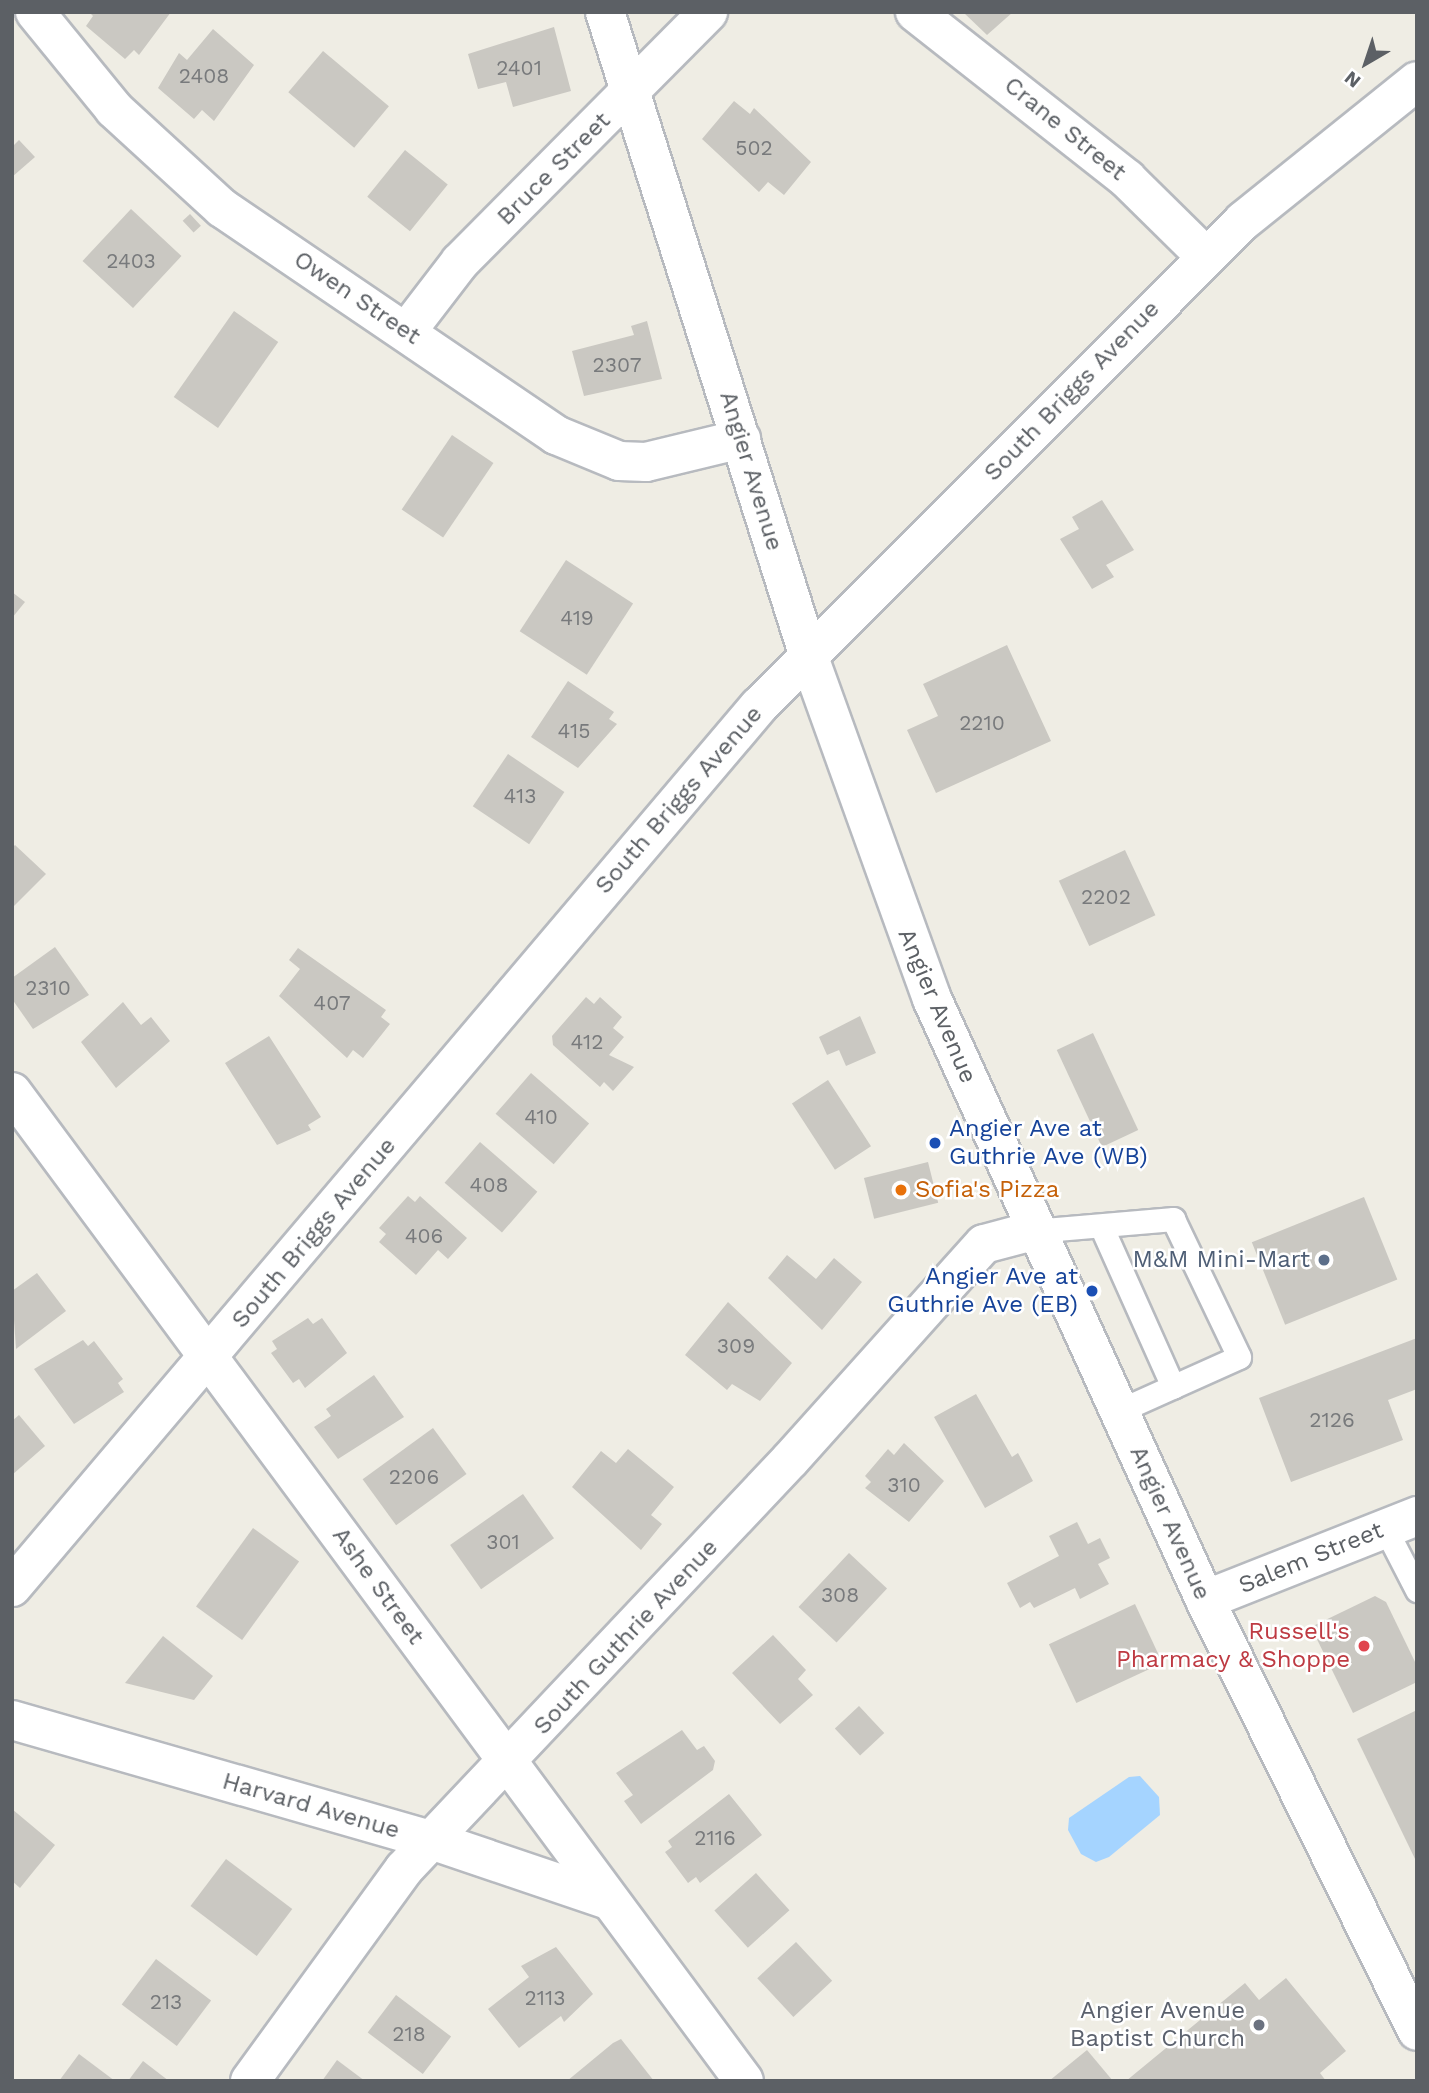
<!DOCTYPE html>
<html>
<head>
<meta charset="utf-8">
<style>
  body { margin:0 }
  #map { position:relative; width:1429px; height:2093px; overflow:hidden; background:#efede4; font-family:"Work Sans",sans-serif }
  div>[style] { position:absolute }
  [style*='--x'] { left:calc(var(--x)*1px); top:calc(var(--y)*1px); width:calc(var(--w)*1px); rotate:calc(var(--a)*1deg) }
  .water>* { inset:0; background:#a5d4ff }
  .building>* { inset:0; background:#cac8c2; transform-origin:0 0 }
  .roads { filter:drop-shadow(2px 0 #b7babf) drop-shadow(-2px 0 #b7babf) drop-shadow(0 2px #b7babf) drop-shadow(0 -2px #b7babf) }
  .service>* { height:23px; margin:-11.5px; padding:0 11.5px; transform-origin:11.5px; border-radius:11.5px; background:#fff }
  .minor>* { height:38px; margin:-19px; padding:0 19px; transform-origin:19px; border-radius:19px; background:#fff }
  .secondary>* { height:38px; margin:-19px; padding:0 19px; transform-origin:19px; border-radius:19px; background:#fff }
  .dots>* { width:19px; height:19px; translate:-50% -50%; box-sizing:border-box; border:4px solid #fff; border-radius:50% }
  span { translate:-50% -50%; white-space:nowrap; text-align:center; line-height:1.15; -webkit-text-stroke:5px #fff; paint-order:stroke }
  .number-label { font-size:21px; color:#787a7c }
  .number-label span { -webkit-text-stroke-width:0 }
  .street-label { font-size:24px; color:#5c6065 }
  .transit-label { font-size:24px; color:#164399 }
  .left { translate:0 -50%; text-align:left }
  .right { translate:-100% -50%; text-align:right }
  .food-label { font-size:24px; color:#c56008 }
  .service-label { font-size:24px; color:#4e5e75 }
  .health-label { font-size:24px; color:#be3a42 }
  .worship-label { font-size:24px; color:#5b616d }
  .frame { position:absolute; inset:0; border:14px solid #5c6065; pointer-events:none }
  .north { position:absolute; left:1331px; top:28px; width:70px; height:70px; -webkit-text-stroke:5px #fff; paint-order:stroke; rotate:219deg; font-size:19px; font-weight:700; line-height:28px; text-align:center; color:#5c6065 }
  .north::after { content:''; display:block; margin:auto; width:24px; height:32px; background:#5c6065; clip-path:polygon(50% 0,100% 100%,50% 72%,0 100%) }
</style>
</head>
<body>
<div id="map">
  <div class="water">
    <div style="clip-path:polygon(1140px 1776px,1159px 1797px,1160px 1815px,1109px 1857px,1096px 1862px,1081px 1854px,1068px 1830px,1069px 1818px,1129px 1777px)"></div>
  </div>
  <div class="building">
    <div style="clip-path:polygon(89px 12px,171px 12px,139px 55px,134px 50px,125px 59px,86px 26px,93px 16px)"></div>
    <div style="clip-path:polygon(963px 12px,1013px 12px,987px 35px)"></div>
    <div style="clip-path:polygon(554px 27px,571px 91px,513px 107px,506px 82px,478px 89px,468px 54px)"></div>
    <div style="clip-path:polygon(213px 29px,254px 65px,214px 121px,202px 110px,194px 119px,158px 88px,179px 53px,187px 60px)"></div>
    <div style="left:323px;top:51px;width:86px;height:54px;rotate:40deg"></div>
    <div style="clip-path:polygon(734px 101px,750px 114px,754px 108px,811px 162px,784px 195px,768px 182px,759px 192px,702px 139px)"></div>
    <div style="clip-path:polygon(19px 140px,35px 157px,12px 177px,12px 147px)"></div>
    <div style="left:405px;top:150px;width:55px;height:60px;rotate:39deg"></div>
    <div style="left:131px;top:209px;width:69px;height:71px;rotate:43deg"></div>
    <div style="left:190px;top:214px;width:16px;height:10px;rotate:47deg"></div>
    <div style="left:234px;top:311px;width:54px;height:105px;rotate:35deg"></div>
    <div style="clip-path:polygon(647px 321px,662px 379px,584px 396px,572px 351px,634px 335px,631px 326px)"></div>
    <div style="left:452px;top:435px;width:50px;height:90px;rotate:34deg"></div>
    <div style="clip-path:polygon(1102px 500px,1134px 550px,1106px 565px,1114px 577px,1092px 589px,1060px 539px,1079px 529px,1072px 517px)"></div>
    <div style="left:566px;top:560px;width:80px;height:85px;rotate:33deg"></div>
    <div style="clip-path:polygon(12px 592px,25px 602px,12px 618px)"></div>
    <div style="clip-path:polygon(1007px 645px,1051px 741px,936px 793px,907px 730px,938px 716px,923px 684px)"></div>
    <div style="clip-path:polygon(568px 681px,614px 712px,609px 719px,617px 724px,578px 768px,531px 737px)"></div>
    <div style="left:508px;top:754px;width:68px;height:63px;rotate:34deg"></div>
    <div style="clip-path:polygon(15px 845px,46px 874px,12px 908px,12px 848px)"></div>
    <div style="left:1125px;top:850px;width:72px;height:73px;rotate:65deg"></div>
    <div style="clip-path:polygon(55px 947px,89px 995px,33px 1029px,12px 999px,12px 978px)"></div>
    <div style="clip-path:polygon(298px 948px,386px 1010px,381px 1017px,390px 1024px,363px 1058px,353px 1050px,347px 1058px,279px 996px,300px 969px,289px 960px)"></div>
    <div style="clip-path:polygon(586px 997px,594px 1004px,600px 997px,622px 1017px,613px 1028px,624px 1037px,609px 1055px,634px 1067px,613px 1091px,604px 1082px,600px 1087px,553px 1045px,552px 1036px)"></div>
    <div style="clip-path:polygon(123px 1002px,141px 1025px,151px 1017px,170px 1041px,116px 1088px,81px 1042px)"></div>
    <div style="clip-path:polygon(860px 1016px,876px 1053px,846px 1066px,839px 1050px,827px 1055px,819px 1037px)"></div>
    <div style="left:1093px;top:1033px;width:107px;height:40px;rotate:65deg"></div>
    <div style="clip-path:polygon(269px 1036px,321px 1117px,308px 1125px,311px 1130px,277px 1145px,225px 1063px)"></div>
    <div style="left:531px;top:1073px;width:77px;height:54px;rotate:41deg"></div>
    <div style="left:828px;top:1080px;width:79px;height:43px;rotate:57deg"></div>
    <div style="left:480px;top:1142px;width:76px;height:54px;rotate:41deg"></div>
    <div style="left:928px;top:1162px;width:42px;height:66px;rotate:76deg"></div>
    <div style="clip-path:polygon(408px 1196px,415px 1202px,420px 1196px,467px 1238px,448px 1259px,438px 1250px,416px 1275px,379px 1242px,386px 1234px,379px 1228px)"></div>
    <div style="left:1364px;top:1197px;width:89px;height:121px;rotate:68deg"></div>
    <div style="clip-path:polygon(787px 1255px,816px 1279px,834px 1258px,862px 1282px,822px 1330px,768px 1278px)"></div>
    <div style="clip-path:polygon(37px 1273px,66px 1311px,16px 1349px,12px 1291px)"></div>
    <div style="clip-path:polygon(728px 1302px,792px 1363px,760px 1401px,732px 1384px,727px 1390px,685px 1355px)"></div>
    <div style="clip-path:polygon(308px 1318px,313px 1324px,322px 1318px,347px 1353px,305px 1388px,299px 1379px,293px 1383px,271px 1353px,277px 1349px,272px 1341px)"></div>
    <div style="clip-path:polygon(1417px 1338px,1417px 1389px,1388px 1400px,1403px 1440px,1291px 1482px,1259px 1398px)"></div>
    <div style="clip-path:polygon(83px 1340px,88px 1346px,94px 1341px,123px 1379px,118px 1383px,124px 1392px,74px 1424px,34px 1369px)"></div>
    <div style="clip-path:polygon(374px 1375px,404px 1417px,338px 1459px,314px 1427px,331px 1416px,326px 1409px)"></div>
    <div style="clip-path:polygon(976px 1394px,1012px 1457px,1018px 1453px,1033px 1481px,985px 1508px,934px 1417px)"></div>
    <div style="clip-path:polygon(19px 1415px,45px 1446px,12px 1475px,12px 1421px)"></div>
    <div style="left:433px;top:1428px;width:57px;height:87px;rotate:54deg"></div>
    <div style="clip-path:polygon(904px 1443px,944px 1481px,909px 1522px,865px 1488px,871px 1482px,865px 1476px,888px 1449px,894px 1455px)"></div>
    <div style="clip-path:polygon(628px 1449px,674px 1487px,651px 1515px,662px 1524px,641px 1550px,572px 1487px,601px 1451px,616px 1463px)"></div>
    <div style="left:523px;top:1494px;width:54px;height:89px;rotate:55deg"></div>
    <div style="clip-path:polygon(1077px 1522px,1088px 1544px,1100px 1538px,1110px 1558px,1098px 1564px,1109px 1584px,1080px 1599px,1075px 1588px,1034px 1608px,1030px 1602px,1020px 1608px,1007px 1583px,1059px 1556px,1049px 1536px)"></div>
    <div style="left:253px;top:1528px;width:57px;height:97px;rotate:36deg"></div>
    <div style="left:849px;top:1553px;width:52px;height:74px;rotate:43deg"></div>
    <div style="clip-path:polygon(1375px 1596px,1386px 1602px,1417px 1666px,1417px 1682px,1353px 1713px,1311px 1627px)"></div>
    <div style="left:1135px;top:1604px;width:65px;height:95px;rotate:65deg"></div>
    <div style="clip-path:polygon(773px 1635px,806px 1670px,798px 1679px,813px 1695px,780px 1724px,732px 1673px)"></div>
    <div style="clip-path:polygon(163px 1636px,213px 1676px,194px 1700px,125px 1683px)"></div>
    <div style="left:859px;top:1706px;width:37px;height:33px;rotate:47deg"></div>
    <div style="clip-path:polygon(1417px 1710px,1417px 1863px,1357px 1739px)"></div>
    <div style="clip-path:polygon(682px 1730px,697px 1750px,704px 1746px,715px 1761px,713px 1770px,641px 1824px,624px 1801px,633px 1795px,616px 1773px)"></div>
    <div style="clip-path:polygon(729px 1794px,762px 1835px,700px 1883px,696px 1877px,688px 1883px,665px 1852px,672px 1847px,668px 1841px)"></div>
    <div style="clip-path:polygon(12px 1809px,55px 1845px,20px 1888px,12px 1881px)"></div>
    <div style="left:226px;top:1859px;width:83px;height:59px;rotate:37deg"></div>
    <div style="left:756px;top:1873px;width:50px;height:56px;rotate:48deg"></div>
    <div style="left:796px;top:1942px;width:53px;height:53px;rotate:47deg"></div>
    <div style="clip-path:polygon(556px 1947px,593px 1994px,564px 2022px,561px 2016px,519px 2048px,488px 2009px,529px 1977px,521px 1966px)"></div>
    <div style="left:156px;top:1959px;width:69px;height:57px;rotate:37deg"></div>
    <div style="clip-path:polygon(1286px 1978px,1346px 2051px,1320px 2073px,1326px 2081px,1126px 2081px,1245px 1983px,1259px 2000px)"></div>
    <div style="left:396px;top:1995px;width:69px;height:47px;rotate:37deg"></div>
    <div style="clip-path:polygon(621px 2039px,654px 2081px,567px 2081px,613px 2043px)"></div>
    <div style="clip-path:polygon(1087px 2050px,1113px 2081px,1049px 2081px)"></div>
    <div style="clip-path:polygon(79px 2054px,115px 2081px,59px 2081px)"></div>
    <div style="clip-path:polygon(337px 2060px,365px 2081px,322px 2081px)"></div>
    <div style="clip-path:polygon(143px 2061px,169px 2081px,128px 2081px)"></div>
  </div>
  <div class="roads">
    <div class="service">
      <div style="--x:1102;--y:1228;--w:174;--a:65.9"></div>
      <div style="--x:1033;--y:1231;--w:141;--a:-4.9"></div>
      <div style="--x:1173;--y:1219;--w:153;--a:64.4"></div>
      <div style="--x:1239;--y:1357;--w:132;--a:155.8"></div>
      <div style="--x:1385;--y:1528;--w:70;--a:62.7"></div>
    </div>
    <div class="minor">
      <div style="--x:35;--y:12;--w:125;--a:50.8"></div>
      <div style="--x:114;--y:109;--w:147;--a:42.5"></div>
      <div style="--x:222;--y:208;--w:404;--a:34.2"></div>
      <div style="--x:556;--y:435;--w:68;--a:22.4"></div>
      <div style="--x:619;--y:461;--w:27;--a:2"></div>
      <div style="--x:646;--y:462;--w:98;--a:-13.6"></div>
      <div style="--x:915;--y:12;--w:270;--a:38.2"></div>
      <div style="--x:1127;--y:179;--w:111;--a:44.6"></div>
      <div style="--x:407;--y:331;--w:87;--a:-52.5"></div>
      <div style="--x:460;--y:262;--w:352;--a:-45.2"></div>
      <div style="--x:12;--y:1092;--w:1230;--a:53.49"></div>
      <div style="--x:12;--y:1587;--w:1155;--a:-49.71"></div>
      <div style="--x:759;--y:706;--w:685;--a:-45.06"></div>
      <div style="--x:1243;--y:221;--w:223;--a:-38.8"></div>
      <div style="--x:1205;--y:1600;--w:228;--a:-21.6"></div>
      <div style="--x:12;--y:1720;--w:436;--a:16"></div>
      <div style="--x:431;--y:1840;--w:187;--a:18.7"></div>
      <div style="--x:250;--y:2081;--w:262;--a:-54"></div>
      <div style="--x:404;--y:1869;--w:562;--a:-46.66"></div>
      <div style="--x:790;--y:1460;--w:290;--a:-48.1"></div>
      <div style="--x:984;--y:1244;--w:51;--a:-14.9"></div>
    </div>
    <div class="secondary">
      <div style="--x:605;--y:12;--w:680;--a:72.44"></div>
      <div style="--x:810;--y:660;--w:360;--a:70.2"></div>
      <div style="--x:932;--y:999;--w:660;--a:65.57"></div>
      <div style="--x:1205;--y:1600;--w:480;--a:63.8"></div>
    </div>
  </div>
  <div class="dots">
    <div style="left:935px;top:1143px;background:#1a4fb4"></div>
    <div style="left:901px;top:1190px;background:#e8710a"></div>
    <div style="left:1324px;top:1260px;background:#5c6f8a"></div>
    <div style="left:1092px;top:1291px;background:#1a4fb4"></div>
    <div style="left:1364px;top:1646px;background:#e0444e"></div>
    <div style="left:1259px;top:2025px;background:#6b7280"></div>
  </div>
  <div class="number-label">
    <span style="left:519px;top:68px">2401</span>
    <span style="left:204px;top:76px">2408</span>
    <span style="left:754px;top:148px">502</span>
    <span style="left:131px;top:261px">2403</span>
    <span style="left:617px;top:365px">2307</span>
    <span style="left:577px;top:618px">419</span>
    <span style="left:982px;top:723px">2210</span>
    <span style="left:574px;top:731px">415</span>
    <span style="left:520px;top:796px">413</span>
    <span style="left:1106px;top:897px">2202</span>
    <span style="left:48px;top:988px">2310</span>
    <span style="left:332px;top:1003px">407</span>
    <span style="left:587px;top:1042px">412</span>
    <span style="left:541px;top:1117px">410</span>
    <span style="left:489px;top:1185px">408</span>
    <span style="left:424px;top:1236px">406</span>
    <span style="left:736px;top:1346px">309</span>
    <span style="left:1332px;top:1420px">2126</span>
    <span style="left:414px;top:1477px">2206</span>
    <span style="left:904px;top:1485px">310</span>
    <span style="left:503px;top:1542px">301</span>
    <span style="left:840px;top:1595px">308</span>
    <span style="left:715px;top:1838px">2116</span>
    <span style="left:545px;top:1998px">2113</span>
    <span style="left:166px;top:2002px">213</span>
    <span style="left:409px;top:2034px">218</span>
  </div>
  <div class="street-label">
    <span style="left:1065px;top:129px;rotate:39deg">Crane Street</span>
    <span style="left:554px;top:169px;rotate:-45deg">Bruce Street</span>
    <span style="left:357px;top:298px;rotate:34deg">Owen Street</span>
    <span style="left:1072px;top:391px;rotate:-46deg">South Briggs Avenue</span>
    <span style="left:751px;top:471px;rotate:73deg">Angier Avenue</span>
    <span style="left:679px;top:800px;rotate:-49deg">South Briggs Avenue</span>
    <span style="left:937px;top:1006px;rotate:67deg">Angier Avenue</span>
    <span style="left:314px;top:1233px;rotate:-50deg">South Briggs Avenue</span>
    <span style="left:1170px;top:1523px;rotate:66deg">Angier Avenue</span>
    <span style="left:1311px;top:1558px;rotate:-22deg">Salem Street</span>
    <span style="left:378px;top:1586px;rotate:54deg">Ashe Street</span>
    <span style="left:626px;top:1637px;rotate:-47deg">South Guthrie Avenue</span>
    <span style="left:311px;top:1806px;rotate:16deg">Harvard Avenue</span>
  </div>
  <div class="transit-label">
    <span class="left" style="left:949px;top:1143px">Angier Ave at<br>Guthrie Ave (WB)</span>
    <span class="right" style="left:1078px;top:1291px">Angier Ave at<br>Guthrie Ave (EB)</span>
  </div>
  <div class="food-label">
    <span class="left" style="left:915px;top:1190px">Sofia's Pizza</span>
  </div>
  <div class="service-label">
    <span class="right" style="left:1310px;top:1260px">M&amp;M Mini-Mart</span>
  </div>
  <div class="health-label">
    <span class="right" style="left:1350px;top:1646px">Russell's<br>Pharmacy &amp; Shoppe</span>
  </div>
  <div class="worship-label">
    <span class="right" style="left:1245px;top:2025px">Angier Avenue<br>Baptist Church</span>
  </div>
  <div class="frame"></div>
  <div class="north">N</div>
</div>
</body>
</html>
